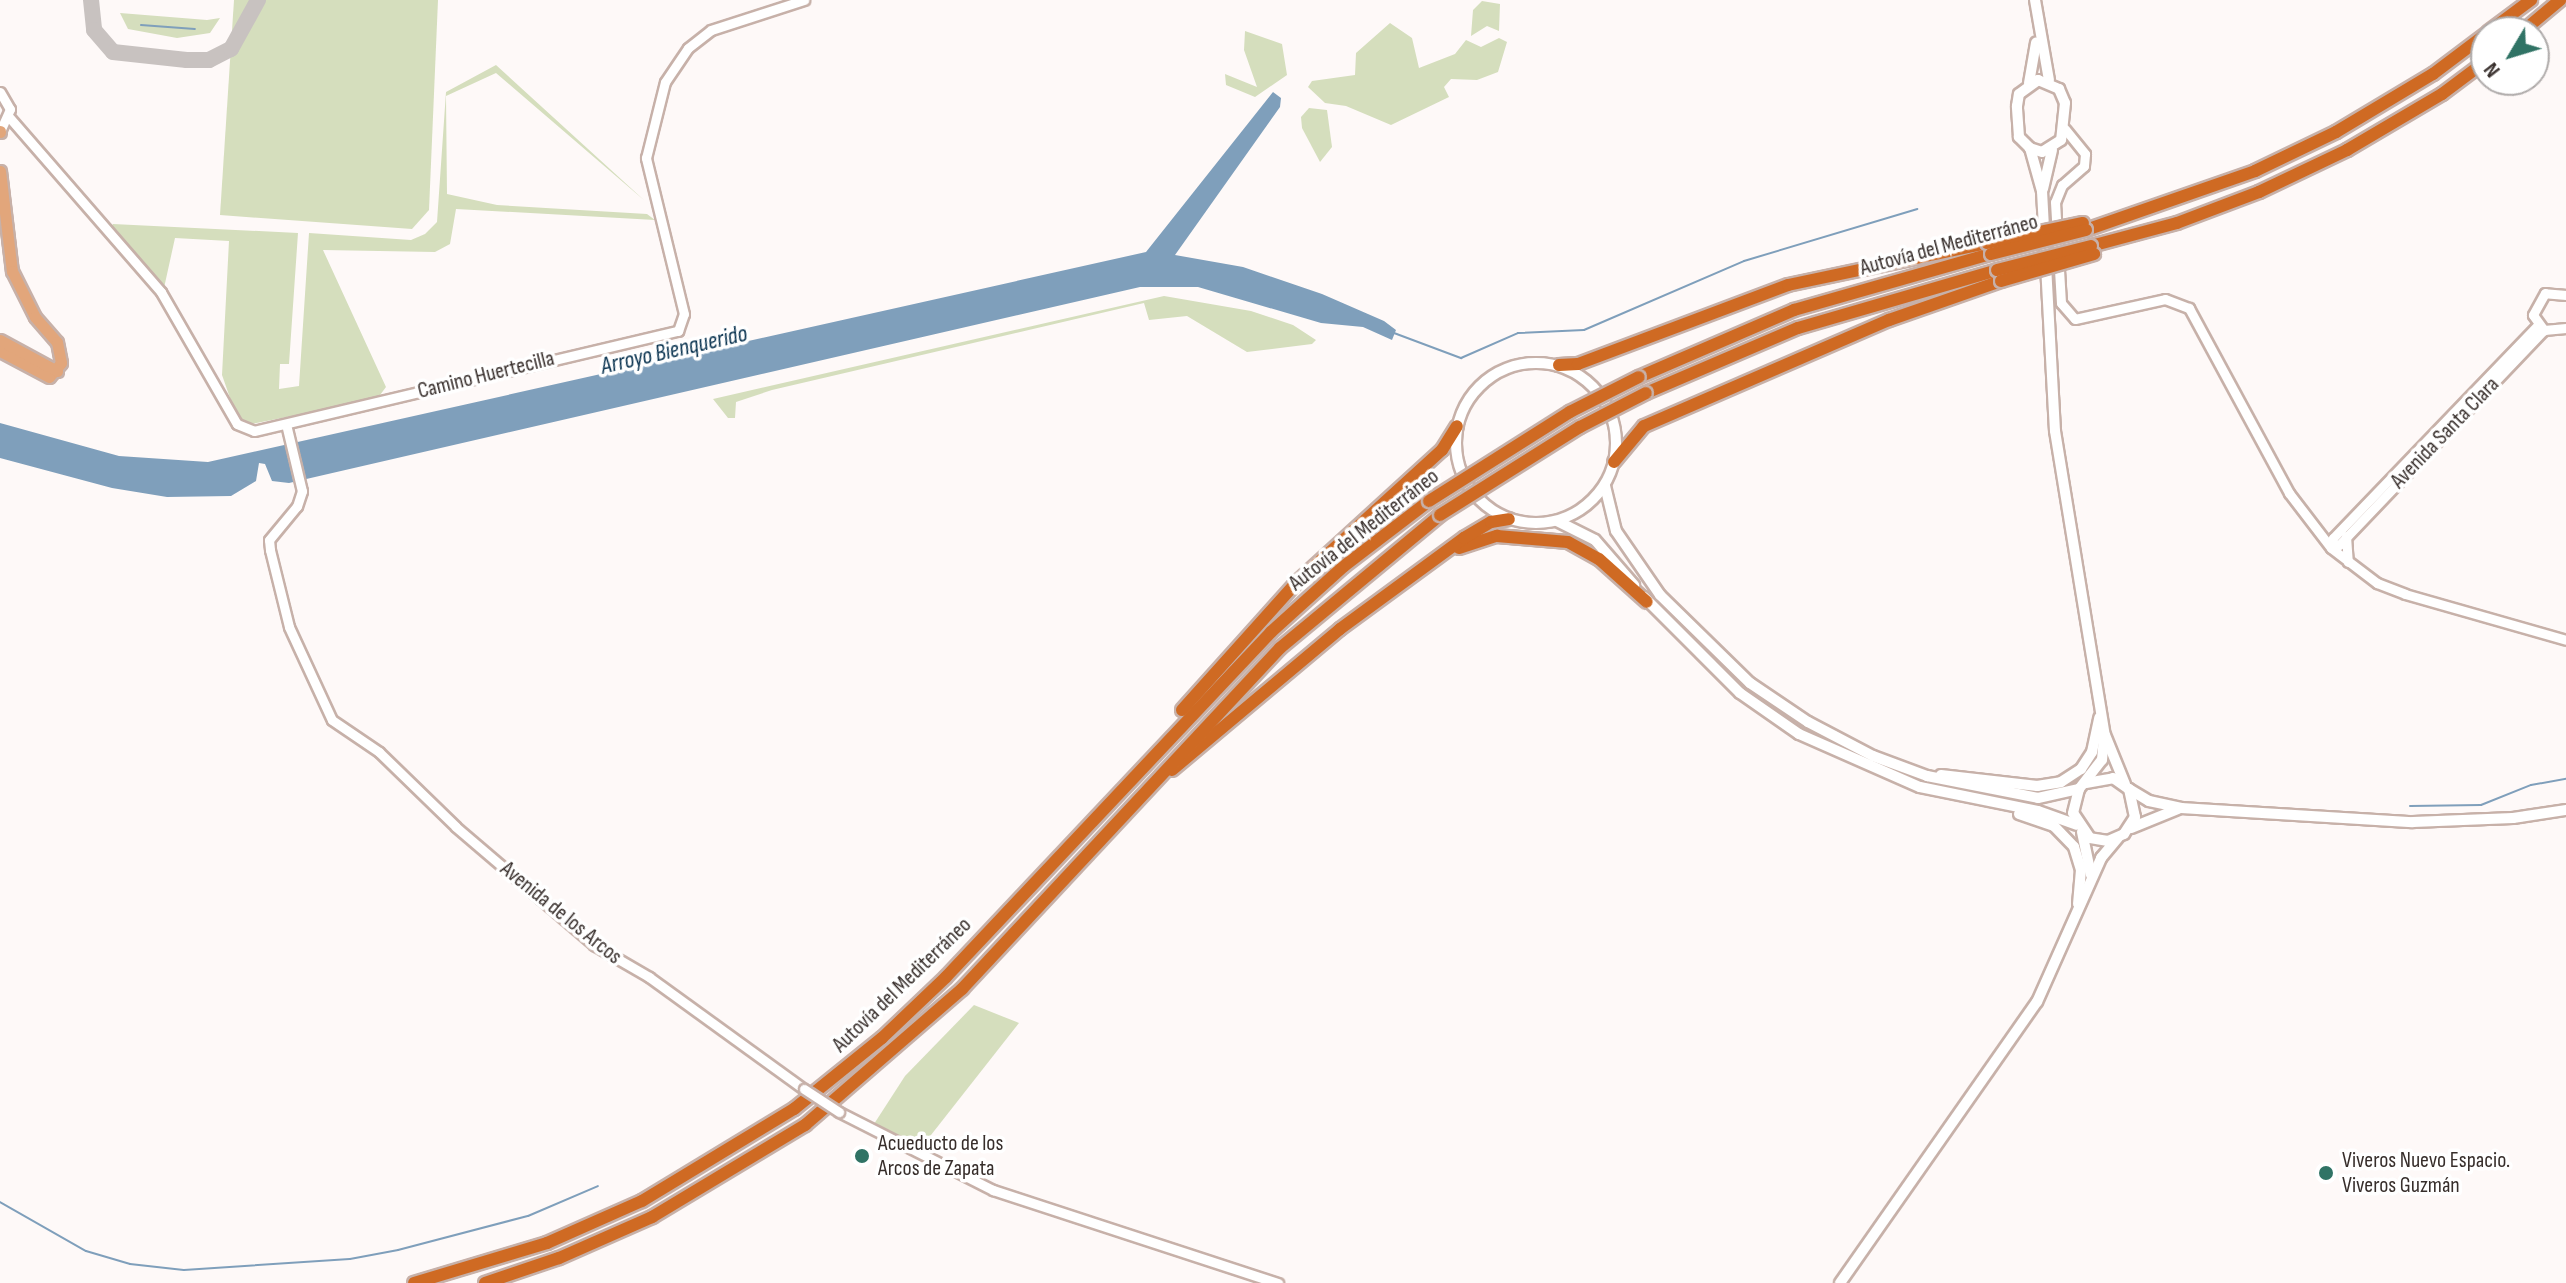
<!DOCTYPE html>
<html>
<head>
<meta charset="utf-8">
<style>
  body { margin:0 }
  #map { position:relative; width:2566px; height:1283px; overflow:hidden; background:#fef9f8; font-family:"Sofia Sans Condensed",sans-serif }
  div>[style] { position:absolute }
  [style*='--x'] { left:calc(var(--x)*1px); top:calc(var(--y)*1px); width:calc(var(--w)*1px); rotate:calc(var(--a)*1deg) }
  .green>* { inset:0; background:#d5debd }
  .water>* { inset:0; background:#7f9fbb }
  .stream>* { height:2px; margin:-1px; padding:0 1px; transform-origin:1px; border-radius:1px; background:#7f9fbb }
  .taxiway>* { height:16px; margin:-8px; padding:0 8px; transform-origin:8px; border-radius:8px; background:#c8c2c0 }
  .roads { filter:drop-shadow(2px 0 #c7b1a9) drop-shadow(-2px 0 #c7b1a9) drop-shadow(0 2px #c7b1a9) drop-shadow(0 -2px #c7b1a9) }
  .tertiary>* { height:9px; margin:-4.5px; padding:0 4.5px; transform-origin:4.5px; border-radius:4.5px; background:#fff }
  .secondary>* { height:10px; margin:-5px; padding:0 5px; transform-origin:5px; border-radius:5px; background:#fff }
  .secondary>.ring { margin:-5px; padding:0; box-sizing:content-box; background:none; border:10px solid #fff; border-radius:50% }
  .primary>* { height:11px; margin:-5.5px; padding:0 5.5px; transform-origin:5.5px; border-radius:5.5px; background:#e2a67b }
  .motorway>* { height:12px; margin:-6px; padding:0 6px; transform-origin:6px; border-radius:6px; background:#cf6a23 }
  .bridges { filter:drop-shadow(2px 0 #c7b1a9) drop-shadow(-2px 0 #c7b1a9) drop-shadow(0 2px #c7b1a9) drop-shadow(0 -2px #c7b1a9) }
  .tertiary-bridge>* { height:9px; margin:-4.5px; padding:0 4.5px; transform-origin:4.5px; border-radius:4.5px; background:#fff }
  .motorway-bridge>* { height:12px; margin:-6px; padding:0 6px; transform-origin:6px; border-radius:6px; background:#cf6a23 }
  .dots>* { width:22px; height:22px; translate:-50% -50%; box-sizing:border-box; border:4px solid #fff; border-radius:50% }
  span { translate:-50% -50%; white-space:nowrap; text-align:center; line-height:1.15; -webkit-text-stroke:7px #fff; paint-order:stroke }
  .street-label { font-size:22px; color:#372e2b }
  .poi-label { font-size:22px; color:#372e2b }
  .left { translate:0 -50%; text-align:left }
  .water-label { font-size:24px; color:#06304d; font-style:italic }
  .north { position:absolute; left:2470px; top:16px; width:80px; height:80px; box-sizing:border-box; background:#fff; border:2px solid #afabaa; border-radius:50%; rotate:232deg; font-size:22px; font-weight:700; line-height:32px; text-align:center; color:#372e2b }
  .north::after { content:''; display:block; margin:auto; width:28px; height:36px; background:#307365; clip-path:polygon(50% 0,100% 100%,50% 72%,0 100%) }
</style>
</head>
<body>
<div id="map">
  <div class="green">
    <div style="clip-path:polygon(234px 0,438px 0,429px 210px,412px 229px,220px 215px)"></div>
    <div style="clip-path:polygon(1482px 1px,1500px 4px,1499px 31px,1487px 26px,1471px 36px,1473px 10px)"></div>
    <div style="clip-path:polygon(120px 13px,207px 20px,220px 18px,210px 33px,177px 38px,128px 29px)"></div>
    <div style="clip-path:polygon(1390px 23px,1412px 38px,1419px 68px,1455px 54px,1466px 40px,1481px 47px,1499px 38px,1507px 42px,1498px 72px,1477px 80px,1451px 79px,1444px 87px,1449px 97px,1391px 125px,1346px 106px,1325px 103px,1308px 87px,1312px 81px,1355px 75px,1356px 53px)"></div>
    <div style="clip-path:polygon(1245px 31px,1282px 44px,1287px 75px,1255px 97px,1226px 85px,1225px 74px,1257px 87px,1244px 50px)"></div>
    <div style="clip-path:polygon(496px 65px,645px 201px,496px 73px,446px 96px,447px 194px,497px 205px,647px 214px,655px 220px,456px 209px,450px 244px,435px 252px,323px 250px,386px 387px,377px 399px,246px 425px,236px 415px,222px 375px,229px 241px,175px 238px,164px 288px,109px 230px,113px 224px,298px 233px,289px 364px,280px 364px,279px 389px,299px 386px,309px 233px,411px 240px,425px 234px,437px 222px,446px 92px)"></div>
    <div style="clip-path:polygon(1309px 108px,1327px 110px,1332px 147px,1320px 162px,1302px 128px,1301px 117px)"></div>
    <div style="clip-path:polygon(1164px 296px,1251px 311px,1293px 325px,1316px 340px,1312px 344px,1247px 352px,1187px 316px,1149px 320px,1144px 303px,772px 390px,736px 402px,735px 418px,728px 418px,713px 399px)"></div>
    <div style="clip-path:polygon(974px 1005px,1019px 1023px,920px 1149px,874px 1124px,905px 1076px)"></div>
  </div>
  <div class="water">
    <div style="clip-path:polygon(1273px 92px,1281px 98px,1280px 107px,1175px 255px,1243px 267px,1322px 294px,1384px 321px,1396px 330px,1392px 340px,1363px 327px,1321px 323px,1198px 287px,1140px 287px,289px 483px,272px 481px,265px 464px,259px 463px,256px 481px,231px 496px,167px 497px,112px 488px,0 458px,0 423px,119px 456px,208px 462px,1146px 252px)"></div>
  </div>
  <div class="stream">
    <div style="--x:141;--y:25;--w:54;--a:4.2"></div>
    <div style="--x:1394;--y:333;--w:72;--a:20.5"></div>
    <div style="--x:1461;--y:358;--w:62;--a:-23.7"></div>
    <div style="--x:1518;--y:333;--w:66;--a:-2.6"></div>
    <div style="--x:1584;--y:330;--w:174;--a:-23.3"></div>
    <div style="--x:1744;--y:261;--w:181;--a:-16.7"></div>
    <div style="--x:2410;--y:806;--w:71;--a:-0.8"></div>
    <div style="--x:2481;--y:805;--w:54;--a:-21.8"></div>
    <div style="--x:2531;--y:785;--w:36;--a:-10"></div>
    <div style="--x:0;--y:1202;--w:99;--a:29.7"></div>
    <div style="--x:86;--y:1251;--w:46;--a:16.5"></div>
    <div style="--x:130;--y:1264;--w:54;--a:6.3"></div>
    <div style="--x:184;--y:1270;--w:166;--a:-3.8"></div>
    <div style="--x:350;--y:1259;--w:49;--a:-10.6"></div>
    <div style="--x:398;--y:1250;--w:134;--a:-14.7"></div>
    <div style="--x:528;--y:1216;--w:76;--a:-23.2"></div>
  </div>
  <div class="taxiway">
    <div style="--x:91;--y:0;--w:30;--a:84"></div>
    <div style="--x:94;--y:30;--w:29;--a:49"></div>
    <div style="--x:113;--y:52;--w:74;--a:6.2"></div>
    <div style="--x:187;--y:60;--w:22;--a:0"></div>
    <div style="--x:209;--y:60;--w:25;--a:-27"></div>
    <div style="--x:231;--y:49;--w:56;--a:-61.1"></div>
  </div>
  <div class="roads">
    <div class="tertiary">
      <div style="--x:0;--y:92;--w:20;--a:60"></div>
      <div style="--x:10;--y:109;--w:24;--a:114"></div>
      <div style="--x:9;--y:117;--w:232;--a:49"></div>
      <div style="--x:161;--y:292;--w:152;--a:60.1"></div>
      <div style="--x:237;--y:424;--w:18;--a:22"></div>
      <div style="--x:254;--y:431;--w:436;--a:-13.3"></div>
      <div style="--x:678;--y:331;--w:18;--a:-71"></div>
      <div style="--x:684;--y:314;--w:161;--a:-103.7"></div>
      <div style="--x:646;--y:158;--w:78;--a:-76"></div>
      <div style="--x:665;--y:82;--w:41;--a:-55.9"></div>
      <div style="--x:688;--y:48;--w:29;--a:-38"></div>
      <div style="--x:711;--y:30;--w:98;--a:-17.9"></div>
      <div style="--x:2065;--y:129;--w:32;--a:51"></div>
      <div style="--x:2085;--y:154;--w:12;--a:95"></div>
      <div style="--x:2084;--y:166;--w:29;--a:139"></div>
      <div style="--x:2062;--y:185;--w:18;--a:112"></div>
      <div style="--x:2055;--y:202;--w:101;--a:86.6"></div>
      <div style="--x:2061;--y:303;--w:21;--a:49"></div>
      <div style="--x:2075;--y:319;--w:92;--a:-12.5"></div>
      <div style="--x:2165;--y:299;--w:26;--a:21"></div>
      <div style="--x:2189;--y:308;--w:210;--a:61.6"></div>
      <div style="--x:2289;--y:493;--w:69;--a:52.6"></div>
      <div style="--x:2331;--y:548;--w:58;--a:37.3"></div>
      <div style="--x:2377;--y:583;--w:30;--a:21"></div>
      <div style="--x:2405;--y:594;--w:167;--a:15.9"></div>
      <div style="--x:2566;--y:295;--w:21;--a:-175"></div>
      <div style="--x:2545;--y:293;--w:25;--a:119"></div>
      <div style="--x:2533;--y:315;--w:19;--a:54"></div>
      <div style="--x:2544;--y:330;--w:22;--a:-5"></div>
      <div style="--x:286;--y:424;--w:69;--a:76.6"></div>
      <div style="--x:302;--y:491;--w:16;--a:108"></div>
      <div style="--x:297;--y:506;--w:44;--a:129.5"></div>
      <div style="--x:269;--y:540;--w:10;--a:84"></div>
      <div style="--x:270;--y:550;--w:79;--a:76.1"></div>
      <div style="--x:289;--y:627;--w:102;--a:65.2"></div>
      <div style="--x:332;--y:720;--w:57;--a:34.2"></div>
      <div style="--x:379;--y:752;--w:107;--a:44.2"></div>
      <div style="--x:456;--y:827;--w:182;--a:40.5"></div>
      <div style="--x:594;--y:945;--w:64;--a:30.2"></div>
      <div style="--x:649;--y:977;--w:191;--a:35.9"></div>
      <div style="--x:2346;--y:536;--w:26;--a:86"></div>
      <div style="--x:2332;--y:545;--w:7;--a:0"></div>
      <div style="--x:2339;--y:545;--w:297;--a:-46.4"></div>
      <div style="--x:2332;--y:545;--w:7;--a:-82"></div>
      <div style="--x:2333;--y:538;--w:296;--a:-46.1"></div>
      <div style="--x:839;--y:1112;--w:173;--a:26.9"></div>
      <div style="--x:993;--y:1190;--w:300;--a:18.1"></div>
    </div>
    <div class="secondary">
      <div style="--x:2035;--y:0;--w:81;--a:80.1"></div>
      <div style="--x:2038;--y:80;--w:23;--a:23"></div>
      <div style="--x:2059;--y:89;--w:15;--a:67"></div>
      <div style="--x:2065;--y:103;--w:37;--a:96"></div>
      <div style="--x:2061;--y:140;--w:22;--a:148"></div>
      <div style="--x:2042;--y:152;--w:13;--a:-162"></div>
      <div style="--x:2030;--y:148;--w:16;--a:-135"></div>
      <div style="--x:2019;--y:137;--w:31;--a:-94"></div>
      <div style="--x:2017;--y:106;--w:12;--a:-81"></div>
      <div style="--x:2019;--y:94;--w:24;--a:-36"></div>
      <div style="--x:2029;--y:83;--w:41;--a:-80.1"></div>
      <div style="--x:2030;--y:148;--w:45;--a:74.4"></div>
      <div style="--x:2042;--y:191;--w:240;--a:86.9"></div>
      <div style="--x:2055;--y:431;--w:308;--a:80.7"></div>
      <div style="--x:2105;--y:735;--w:53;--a:67.8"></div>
      <div style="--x:2043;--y:189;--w:40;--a:-77"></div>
      <div class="ring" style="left:1456px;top:363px;width:150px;height:150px"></div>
      <div style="--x:1605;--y:486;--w:46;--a:76.3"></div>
      <div style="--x:1616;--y:531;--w:78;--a:55.5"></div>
      <div style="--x:1660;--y:595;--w:126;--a:44.4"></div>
      <div style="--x:1750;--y:683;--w:70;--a:33.9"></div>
      <div style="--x:1808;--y:722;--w:73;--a:27.6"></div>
      <div style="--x:1873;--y:756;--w:58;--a:20.3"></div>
      <div style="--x:1927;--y:776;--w:113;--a:11.2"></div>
      <div style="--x:2038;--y:798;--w:42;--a:-12.4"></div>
      <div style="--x:1557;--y:521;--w:42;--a:26.6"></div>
      <div style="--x:1595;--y:540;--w:60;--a:49.1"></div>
      <div style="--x:1644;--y:597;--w:136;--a:45"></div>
      <div style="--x:1740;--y:693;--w:72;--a:34.8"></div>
      <div style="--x:1799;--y:734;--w:132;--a:23.7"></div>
      <div style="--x:1920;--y:787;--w:120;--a:11.5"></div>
      <div style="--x:2038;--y:811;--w:41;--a:19.7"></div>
      <div style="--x:1941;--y:775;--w:97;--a:6.5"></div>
      <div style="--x:2037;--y:786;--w:24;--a:-9"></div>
      <div style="--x:2061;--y:782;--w:24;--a:-33"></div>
      <div style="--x:2081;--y:769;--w:20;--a:-57"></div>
      <div style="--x:2092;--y:752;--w:35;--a:-78"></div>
      <div style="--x:2086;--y:783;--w:27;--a:-10"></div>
      <div style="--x:2113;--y:778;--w:19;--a:35"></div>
      <div style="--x:2129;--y:789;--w:29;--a:78"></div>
      <div style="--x:2135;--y:817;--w:20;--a:123"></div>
      <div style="--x:2124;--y:834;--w:17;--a:156"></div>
      <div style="--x:2108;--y:841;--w:18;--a:-171"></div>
      <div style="--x:2090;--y:838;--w:30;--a:-124"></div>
      <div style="--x:2073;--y:813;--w:25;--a:-76"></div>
      <div style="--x:2079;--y:789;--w:37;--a:-52"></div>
      <div style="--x:2102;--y:760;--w:21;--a:-85"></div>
      <div style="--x:2129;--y:789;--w:23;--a:31"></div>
      <div style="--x:2149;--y:801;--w:33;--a:12"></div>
      <div style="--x:2181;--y:808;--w:232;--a:3.5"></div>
      <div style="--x:2413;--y:822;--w:100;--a:-2.3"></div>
      <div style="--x:2513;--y:818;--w:54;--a:-8.6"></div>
      <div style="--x:2019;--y:814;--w:37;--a:19"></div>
      <div style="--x:2054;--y:826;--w:29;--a:46"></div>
      <div style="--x:2074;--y:847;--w:24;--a:73"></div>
      <div style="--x:2081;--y:870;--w:34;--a:95"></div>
      <div style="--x:2131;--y:828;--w:51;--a:-22"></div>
      <div style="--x:2082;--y:832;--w:44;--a:78.2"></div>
      <div style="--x:1840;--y:1283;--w:343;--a:-55"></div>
      <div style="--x:2037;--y:1002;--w:158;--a:-66"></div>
      <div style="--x:2101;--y:858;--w:26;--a:-50"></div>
    </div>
    <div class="primary">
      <div style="--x:0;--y:132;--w:1;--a:-90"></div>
      <div style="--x:0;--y:171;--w:101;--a:83.2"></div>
      <div style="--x:12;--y:271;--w:51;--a:63.4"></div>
      <div style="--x:35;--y:317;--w:33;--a:49"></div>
      <div style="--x:57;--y:342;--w:21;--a:79"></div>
      <div style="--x:61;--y:363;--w:18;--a:131"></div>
      <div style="--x:49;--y:377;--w:55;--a:-152"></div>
      <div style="--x:0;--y:340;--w:65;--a:28.5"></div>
    </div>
    <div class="motorway">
      <div style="--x:2488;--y:32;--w:54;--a:-36.7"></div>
      <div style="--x:2522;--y:32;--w:50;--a:-40.1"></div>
      <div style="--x:2086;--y:230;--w:179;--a:-19.2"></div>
      <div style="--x:2255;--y:171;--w:90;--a:-25.7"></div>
      <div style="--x:2336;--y:132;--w:113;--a:-30.9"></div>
      <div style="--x:2433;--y:74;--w:66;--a:-37"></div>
      <div style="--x:2091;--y:246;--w:89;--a:-15"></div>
      <div style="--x:2177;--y:223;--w:88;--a:-20.7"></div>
      <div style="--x:2259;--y:192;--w:98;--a:-25.5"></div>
      <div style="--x:2347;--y:150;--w:110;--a:-30.5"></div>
      <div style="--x:2442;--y:94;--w:55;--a:-36.9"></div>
      <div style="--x:1559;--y:365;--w:19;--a:-3"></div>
      <div style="--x:1578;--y:364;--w:224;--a:-20.6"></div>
      <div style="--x:1788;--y:285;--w:203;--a:-11.9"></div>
      <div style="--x:1639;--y:377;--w:169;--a:-23.4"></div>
      <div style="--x:1794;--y:310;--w:205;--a:-15.9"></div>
      <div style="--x:1646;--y:393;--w:165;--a:-23.2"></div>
      <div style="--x:1798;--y:328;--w:207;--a:-16.2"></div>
      <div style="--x:1614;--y:462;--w:47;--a:-50.2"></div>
      <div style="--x:1644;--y:426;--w:267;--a:-23.4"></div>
      <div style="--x:1889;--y:320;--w:119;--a:-19.2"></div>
      <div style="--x:1459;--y:548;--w:40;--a:-18"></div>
      <div style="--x:1497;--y:536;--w:71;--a:4.8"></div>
      <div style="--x:1568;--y:542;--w:35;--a:29"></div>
      <div style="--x:1599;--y:559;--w:64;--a:41.9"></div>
      <div style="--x:1182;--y:710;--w:168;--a:-48.1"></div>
      <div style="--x:1294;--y:585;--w:200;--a:-42.4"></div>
      <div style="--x:1442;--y:450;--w:28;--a:-58"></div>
      <div style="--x:1172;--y:770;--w:219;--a:-40"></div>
      <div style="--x:1340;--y:629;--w:154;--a:-36.3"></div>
      <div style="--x:1464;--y:538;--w:31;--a:-31"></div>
      <div style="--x:1491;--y:522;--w:18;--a:-9"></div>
      <div style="--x:414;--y:1283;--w:139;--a:-16.7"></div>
      <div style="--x:547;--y:1243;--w:104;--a:-23.9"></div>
      <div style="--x:642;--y:1201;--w:178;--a:-31.2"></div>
      <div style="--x:794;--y:1109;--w:113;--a:-38.9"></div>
      <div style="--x:882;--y:1038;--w:88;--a:-43.6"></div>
      <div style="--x:946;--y:977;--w:474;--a:-46.7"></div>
      <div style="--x:1271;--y:632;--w:98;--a:-42.1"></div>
      <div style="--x:1344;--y:566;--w:107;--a:-37.4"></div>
      <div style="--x:485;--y:1283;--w:78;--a:-18.7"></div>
      <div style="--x:559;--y:1258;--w:102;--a:-23.8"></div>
      <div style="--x:652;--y:1217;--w:179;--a:-31"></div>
      <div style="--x:805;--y:1125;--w:208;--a:-40.9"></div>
      <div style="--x:962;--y:989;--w:466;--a:-47"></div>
      <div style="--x:1280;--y:648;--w:208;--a:-39.7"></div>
    </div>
  </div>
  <div class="bridges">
    <div class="tertiary-bridge">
      <div style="--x:804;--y:1089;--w:42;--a:33.3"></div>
    </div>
    <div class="motorway-bridge">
      <div style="--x:1987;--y:243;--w:98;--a:-11.8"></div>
      <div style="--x:1991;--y:254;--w:98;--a:-14.2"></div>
      <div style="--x:1997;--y:270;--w:97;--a:-14.3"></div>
      <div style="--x:2001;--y:281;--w:97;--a:-16.2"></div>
      <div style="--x:1429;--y:501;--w:167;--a:-32.3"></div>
      <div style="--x:1570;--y:412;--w:77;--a:-26.9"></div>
      <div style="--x:1440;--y:515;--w:165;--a:-32.2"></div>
      <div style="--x:1580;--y:427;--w:74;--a:-27.3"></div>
    </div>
  </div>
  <div class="dots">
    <div style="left:862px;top:1156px;background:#307365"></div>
    <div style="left:2326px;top:1173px;background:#307365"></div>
  </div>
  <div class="street-label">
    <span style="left:1949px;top:245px;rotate:-15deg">Autovía del Mediterráneo</span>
    <span style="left:486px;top:375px;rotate:-14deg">Camino Huertecilla</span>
    <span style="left:2445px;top:433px;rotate:-46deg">Avenida Santa Clara</span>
    <span style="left:1364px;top:530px;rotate:-38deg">Autovía del Mediterráneo</span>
    <span style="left:561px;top:913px;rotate:39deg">Avenida de los Arcos</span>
    <span style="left:902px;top:985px;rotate:-44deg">Autovía del Mediterráneo</span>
  </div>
  <div class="poi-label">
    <span class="left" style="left:878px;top:1156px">Acueducto de los<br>Arcos de Zapata</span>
    <span class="left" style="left:2342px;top:1173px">Viveros Nuevo Espacio.<br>Viveros Guzmán</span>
  </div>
  <div class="water-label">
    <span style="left:674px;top:350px;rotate:-13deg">Arroyo Bienquerido</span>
  </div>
  <div class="north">N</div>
</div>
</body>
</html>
